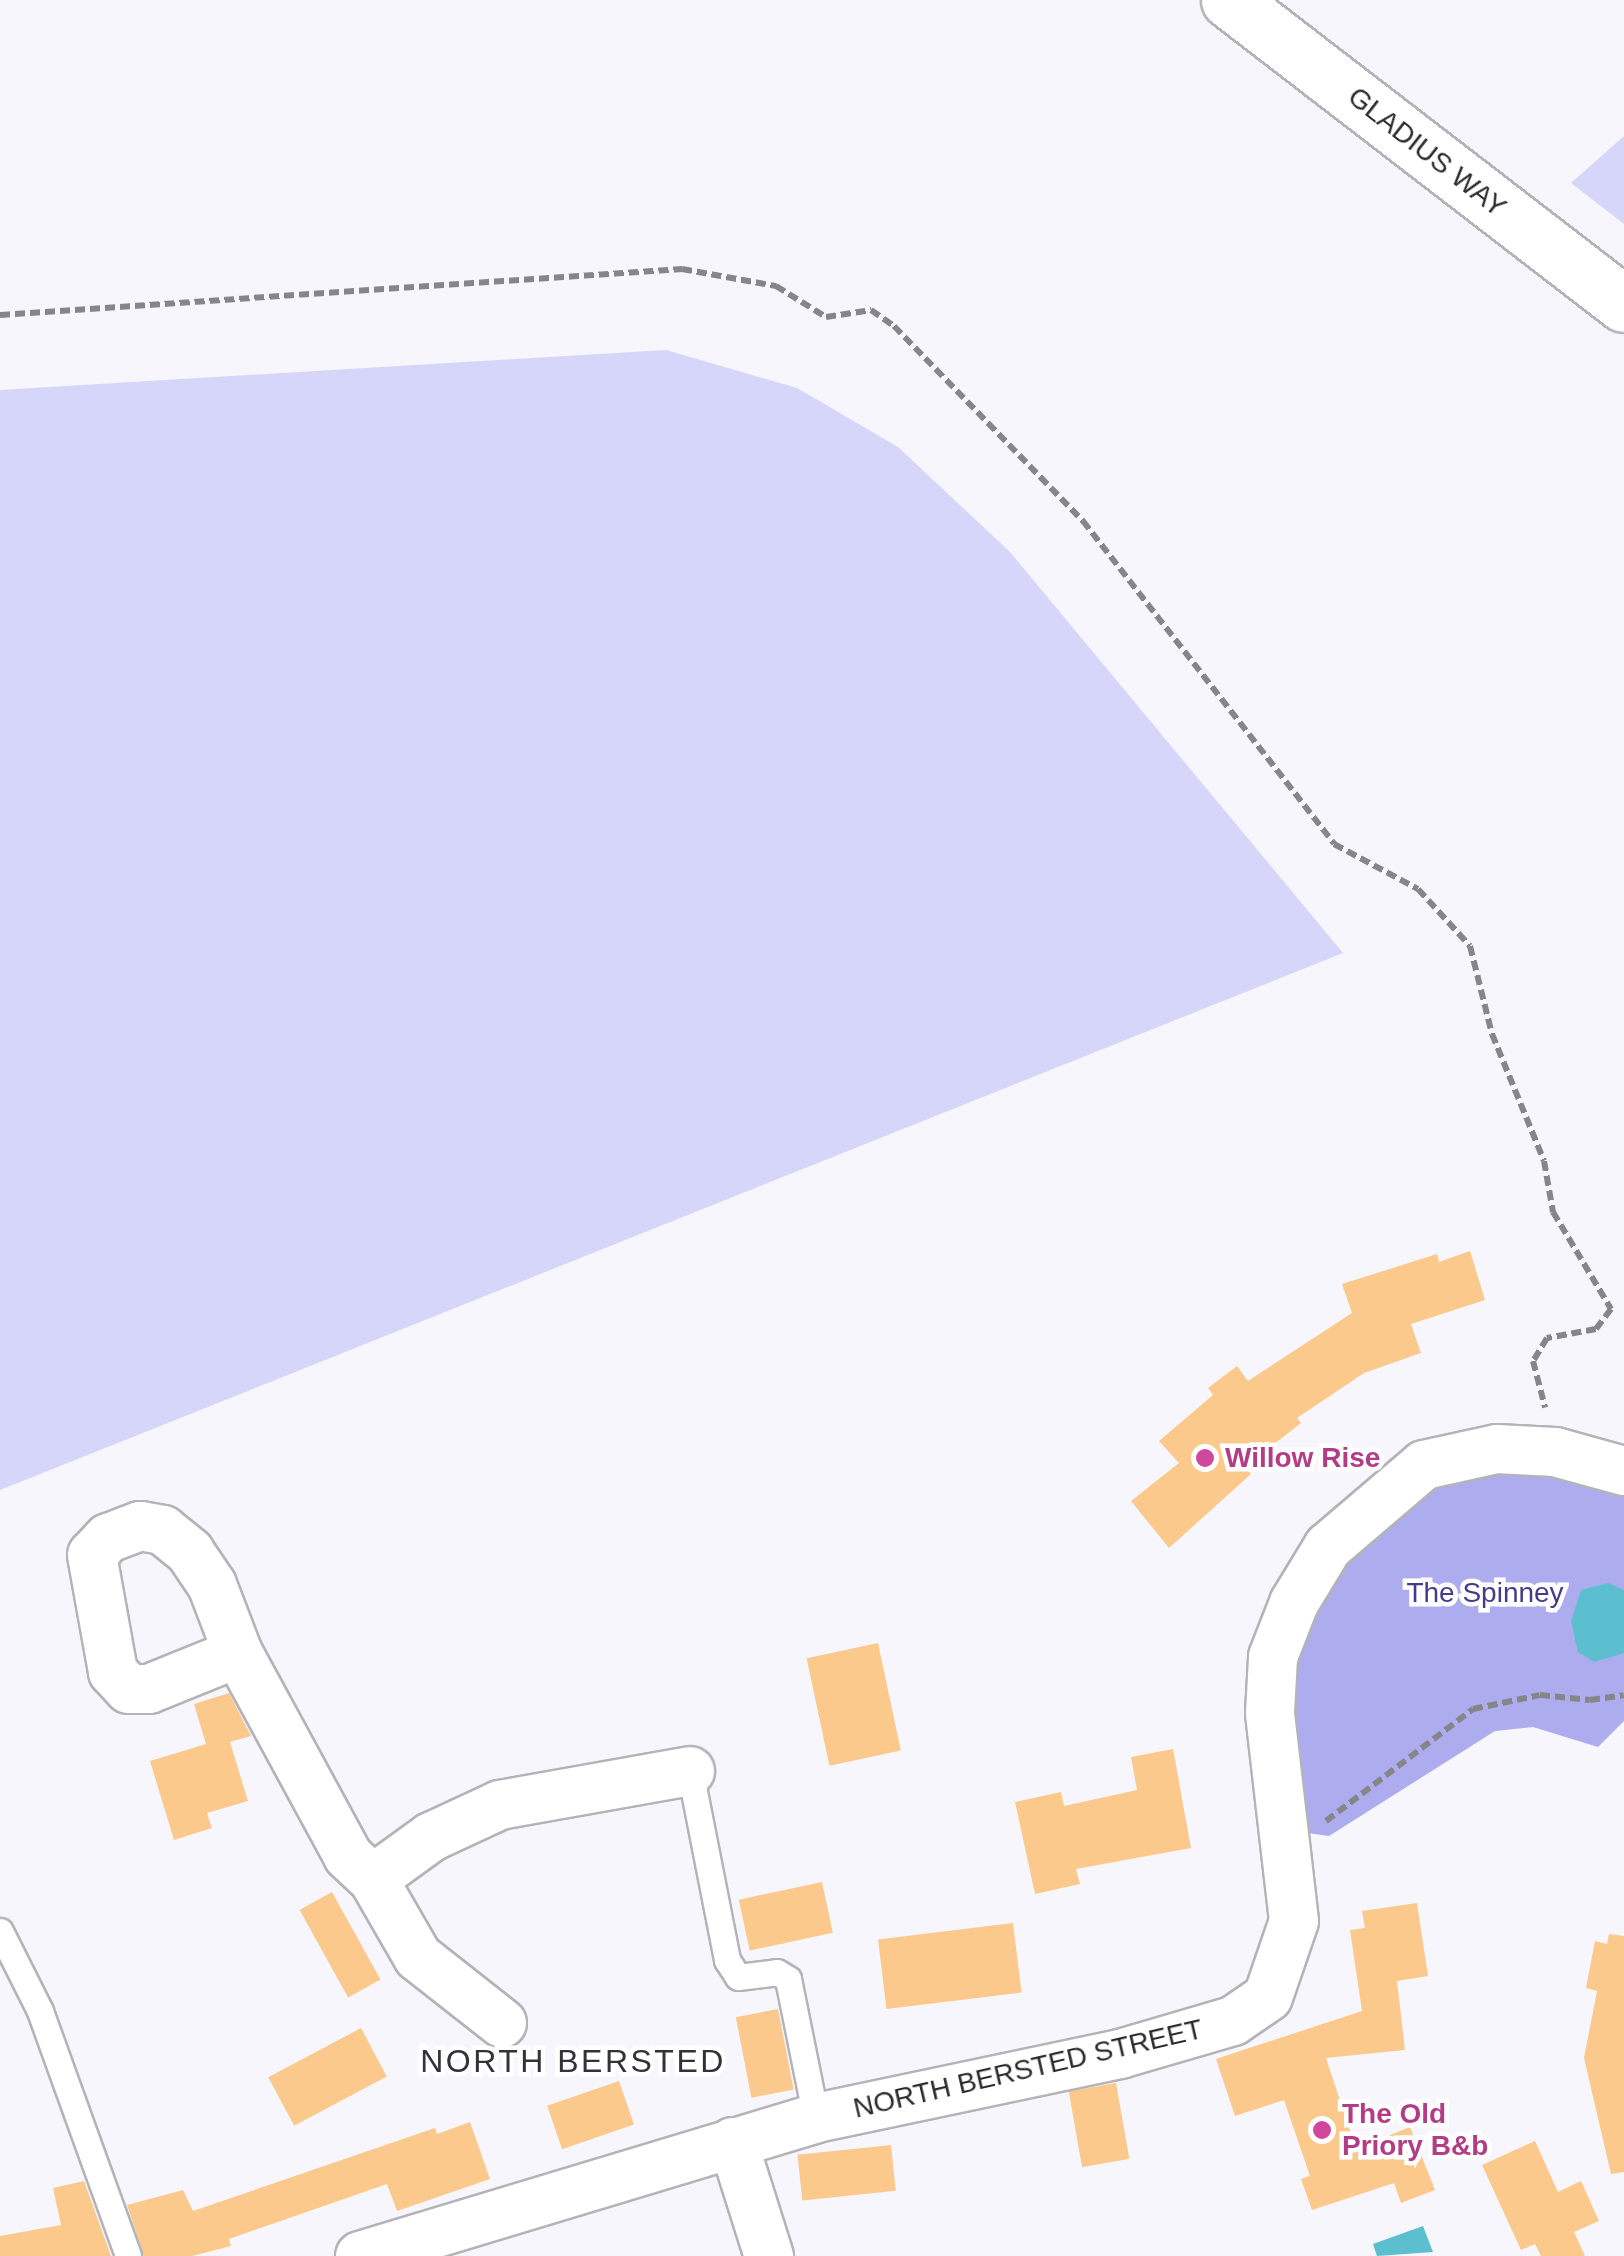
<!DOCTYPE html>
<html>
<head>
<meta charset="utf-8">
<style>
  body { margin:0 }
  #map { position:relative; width:1624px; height:2256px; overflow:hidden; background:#f6f6fc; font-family:Helvetica,sans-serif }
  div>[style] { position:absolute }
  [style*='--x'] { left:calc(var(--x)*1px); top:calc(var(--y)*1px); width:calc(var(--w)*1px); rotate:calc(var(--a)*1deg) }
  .green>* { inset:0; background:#d6d6fa }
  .forest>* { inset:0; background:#adacef }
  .water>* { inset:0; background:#5bbfd0 }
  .building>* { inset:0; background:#fac98b; transform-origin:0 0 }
  .path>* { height:6px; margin-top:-3px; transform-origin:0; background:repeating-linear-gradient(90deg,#86868a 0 10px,transparent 0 15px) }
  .roads { filter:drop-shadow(2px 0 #b3b3b9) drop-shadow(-2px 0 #b3b3b9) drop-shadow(0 2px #b3b3b9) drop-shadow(0 -2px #b3b3b9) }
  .lane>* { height:25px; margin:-12.5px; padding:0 12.5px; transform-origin:12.5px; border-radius:12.5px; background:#fff }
  .street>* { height:48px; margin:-24px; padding:0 24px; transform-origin:24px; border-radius:24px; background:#fff }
  .highway>* { height:55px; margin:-27.5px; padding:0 27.5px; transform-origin:27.5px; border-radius:27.5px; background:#fff }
  .dots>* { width:28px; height:28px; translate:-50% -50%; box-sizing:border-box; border:5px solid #fff; border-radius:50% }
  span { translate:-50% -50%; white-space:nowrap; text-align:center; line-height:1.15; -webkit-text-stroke:9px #fff; paint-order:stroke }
  .street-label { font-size:28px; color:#2a2a2c }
  .hotel-label { font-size:28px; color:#b23c85; font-weight:700 }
  .left { translate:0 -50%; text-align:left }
  .park-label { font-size:28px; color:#453b8a }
  .quarter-label { font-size:32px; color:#333337; letter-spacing:2.5px }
</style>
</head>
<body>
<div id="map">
  <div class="green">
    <div style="clip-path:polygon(1624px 136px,1624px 224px,1571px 183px)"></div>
    <div style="clip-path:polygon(666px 350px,797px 388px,898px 447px,1010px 552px,1343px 953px,0 1490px,0 390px)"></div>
  </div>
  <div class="forest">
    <div style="clip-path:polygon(1424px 1465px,1624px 1471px,1624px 1721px,1598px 1747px,1533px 1727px,1495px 1731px,1329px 1836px,1287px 1830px,1294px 1603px)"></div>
  </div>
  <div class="water">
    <div style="clip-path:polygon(1608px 1583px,1624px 1590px,1624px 1653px,1594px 1662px,1578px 1652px,1571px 1621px,1581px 1590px)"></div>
    <div style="clip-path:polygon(1423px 2226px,1433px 2252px,1377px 2256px,1373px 2244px)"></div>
  </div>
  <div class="building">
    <div style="clip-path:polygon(1470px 1251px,1485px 1300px,1411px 1324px,1421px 1353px,1364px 1373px,1297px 1418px,1301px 1423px,1245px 1467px,1251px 1474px,1169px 1548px,1131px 1501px,1179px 1463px,1159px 1441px,1213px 1395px,1208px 1388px,1237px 1366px,1248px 1381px,1352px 1313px,1342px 1284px,1437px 1254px,1439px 1262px)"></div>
    <div style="left:878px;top:1643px;width:110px;height:73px;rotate:78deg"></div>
    <div style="clip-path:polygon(229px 1693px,251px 1736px,230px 1742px,248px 1801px,207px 1813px,212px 1828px,174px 1840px,150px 1761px,206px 1744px,194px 1704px)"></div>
    <div style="clip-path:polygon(1173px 1749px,1191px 1848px,1076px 1869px,1080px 1884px,1035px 1894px,1015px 1802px,1061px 1792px,1064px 1806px,1137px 1790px,1131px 1757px)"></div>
    <div style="left:822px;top:1882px;width:52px;height:85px;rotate:78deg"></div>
    <div style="left:332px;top:1892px;width:100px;height:37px;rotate:61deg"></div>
    <div style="clip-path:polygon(1417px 1903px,1428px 1976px,1397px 1981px,1405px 2050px,1326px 2058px,1356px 2149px,1410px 2127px,1435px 2190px,1401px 2203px,1394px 2183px,1312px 2210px,1301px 2179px,1310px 2176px,1284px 2100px,1235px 2116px,1216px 2059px,1362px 2011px,1350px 1930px,1365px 1928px,1362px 1911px)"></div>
    <div style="left:1013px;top:1923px;width:70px;height:136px;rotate:83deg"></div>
    <div style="clip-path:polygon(1609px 1934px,1624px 1936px,1624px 2172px,1611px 2174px,1584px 2058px,1597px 1991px,1586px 1988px,1595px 1941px,1607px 1944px)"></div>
    <div style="left:778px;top:2009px;width:82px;height:43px;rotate:79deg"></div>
    <div style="left:361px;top:2028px;width:55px;height:105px;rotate:62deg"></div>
    <div style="left:619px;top:2081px;width:46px;height:76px;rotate:71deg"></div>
    <div style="left:1116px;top:2083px;width:77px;height:48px;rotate:80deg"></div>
    <div style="clip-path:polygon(470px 2122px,490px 2179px,397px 2211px,387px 2184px,229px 2239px,231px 2246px,192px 2256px,144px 2256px,127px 2205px,183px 2190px,193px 2211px,435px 2128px,437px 2134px)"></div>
    <div style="clip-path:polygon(1535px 2141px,1558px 2192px,1581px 2181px,1599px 2221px,1574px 2232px,1585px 2256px,1541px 2256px,1535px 2244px,1521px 2250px,1482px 2165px)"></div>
    <div style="left:891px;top:2145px;width:46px;height:94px;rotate:84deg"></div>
    <div style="clip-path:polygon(84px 2181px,111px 2256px,0 2256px,0 2236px,61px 2225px,53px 2188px)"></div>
  </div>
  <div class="path">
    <div style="--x:0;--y:315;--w:684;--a:-3.86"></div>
    <div style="--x:682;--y:269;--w:96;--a:10.3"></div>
    <div style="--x:776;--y:286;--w:59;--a:31.8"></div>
    <div style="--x:826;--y:317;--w:46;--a:-8.8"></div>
    <div style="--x:871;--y:310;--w:28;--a:35"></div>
    <div style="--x:894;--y:326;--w:272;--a:45.9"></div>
    <div style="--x:1083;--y:521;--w:409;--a:52.1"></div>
    <div style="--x:1334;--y:844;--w:95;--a:28.2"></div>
    <div style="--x:1418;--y:889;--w:77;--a:47.6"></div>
    <div style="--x:1470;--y:946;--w:91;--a:76"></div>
    <div style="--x:1492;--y:1034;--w:137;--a:67.7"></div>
    <div style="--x:1544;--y:1161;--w:52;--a:80"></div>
    <div style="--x:1553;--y:1212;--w:113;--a:59.1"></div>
    <div style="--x:1611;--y:1309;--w:25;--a:127"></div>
    <div style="--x:1596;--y:1329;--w:50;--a:169.6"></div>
    <div style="--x:1547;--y:1338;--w:27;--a:121"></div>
    <div style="--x:1533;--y:1361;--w:48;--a:75.4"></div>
    <div style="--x:1326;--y:1821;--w:185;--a:-37.3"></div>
    <div style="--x:1473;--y:1709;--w:68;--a:-11.8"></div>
    <div style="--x:1540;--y:1695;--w:50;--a:5.7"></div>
    <div style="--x:1590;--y:1700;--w:34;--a:-8"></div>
  </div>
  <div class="roads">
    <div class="lane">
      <div style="--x:690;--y:1771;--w:193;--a:78.9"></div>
      <div style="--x:727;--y:1960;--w:20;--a:57"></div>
      <div style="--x:738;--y:1977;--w:39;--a:-7"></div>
      <div style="--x:777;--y:1972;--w:13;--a:32"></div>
      <div style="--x:788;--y:1979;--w:142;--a:78.6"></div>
      <div style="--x:0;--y:1931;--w:89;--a:63.4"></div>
      <div style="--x:40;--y:2011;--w:260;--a:70.2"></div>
    </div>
    <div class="street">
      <div style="--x:238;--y:1653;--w:73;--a:-110.9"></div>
      <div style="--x:212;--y:1585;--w:40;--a:-124"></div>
      <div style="--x:190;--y:1552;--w:35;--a:-141"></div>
      <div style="--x:163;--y:1530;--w:23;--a:-170"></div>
      <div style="--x:140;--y:1526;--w:34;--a:159"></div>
      <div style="--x:108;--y:1538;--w:23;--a:133"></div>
      <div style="--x:92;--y:1555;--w:119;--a:79.8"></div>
      <div style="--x:113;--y:1672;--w:23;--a:47"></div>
      <div style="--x:129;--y:1689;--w:20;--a:0"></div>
      <div style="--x:149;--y:1689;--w:96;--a:-22"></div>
      <div style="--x:238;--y:1653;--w:231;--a:61.5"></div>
      <div style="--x:348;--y:1856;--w:34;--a:43"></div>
      <div style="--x:502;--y:2023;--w:107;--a:-141.8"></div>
      <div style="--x:418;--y:1957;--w:90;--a:-120"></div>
      <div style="--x:373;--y:1879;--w:72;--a:-35.9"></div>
      <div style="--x:431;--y:1837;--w:76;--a:-24.9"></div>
      <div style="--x:500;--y:1805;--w:193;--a:-10.1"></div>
      <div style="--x:733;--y:2142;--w:120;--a:72.5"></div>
      <div style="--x:360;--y:2256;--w:476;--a:-16.8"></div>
      <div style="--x:816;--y:2118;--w:311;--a:-11.9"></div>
      <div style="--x:1120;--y:2054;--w:118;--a:-16.3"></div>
      <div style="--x:1233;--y:2021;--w:42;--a:-34.4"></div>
      <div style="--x:1268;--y:1997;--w:80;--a:-71.1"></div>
      <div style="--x:1294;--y:1921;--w:209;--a:-96.6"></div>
      <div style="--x:1270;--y:1713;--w:56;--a:-86.9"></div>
      <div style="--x:1273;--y:1657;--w:58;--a:-68.7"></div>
      <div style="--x:1294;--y:1603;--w:66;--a:-58.7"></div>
      <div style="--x:1328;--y:1547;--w:126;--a:-40.5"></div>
      <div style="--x:1424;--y:1465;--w:75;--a:-12.4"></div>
      <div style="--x:1497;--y:1449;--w:58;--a:3"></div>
      <div style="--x:1555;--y:1452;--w:72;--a:15.4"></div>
    </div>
    <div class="highway">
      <div style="--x:1229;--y:0;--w:498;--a:37.6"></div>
    </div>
  </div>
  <div class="dots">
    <div style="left:1205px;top:1458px;background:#d1479c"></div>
    <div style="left:1322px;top:2130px;background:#d1479c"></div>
  </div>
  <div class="street-label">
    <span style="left:1427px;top:152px;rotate:38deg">GLADIUS WAY</span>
    <span style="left:1028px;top:2069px;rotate:-13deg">NORTH BERSTED STREET</span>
  </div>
  <div class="hotel-label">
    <span class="left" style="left:1225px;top:1458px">Willow Rise</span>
    <span class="left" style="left:1342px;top:2130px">The Old<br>Priory B&amp;b</span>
  </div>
  <div class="park-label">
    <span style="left:1485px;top:1593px">The Spinney</span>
  </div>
  <div class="quarter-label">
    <span style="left:573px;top:2061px">NORTH BERSTED</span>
  </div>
</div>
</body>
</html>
